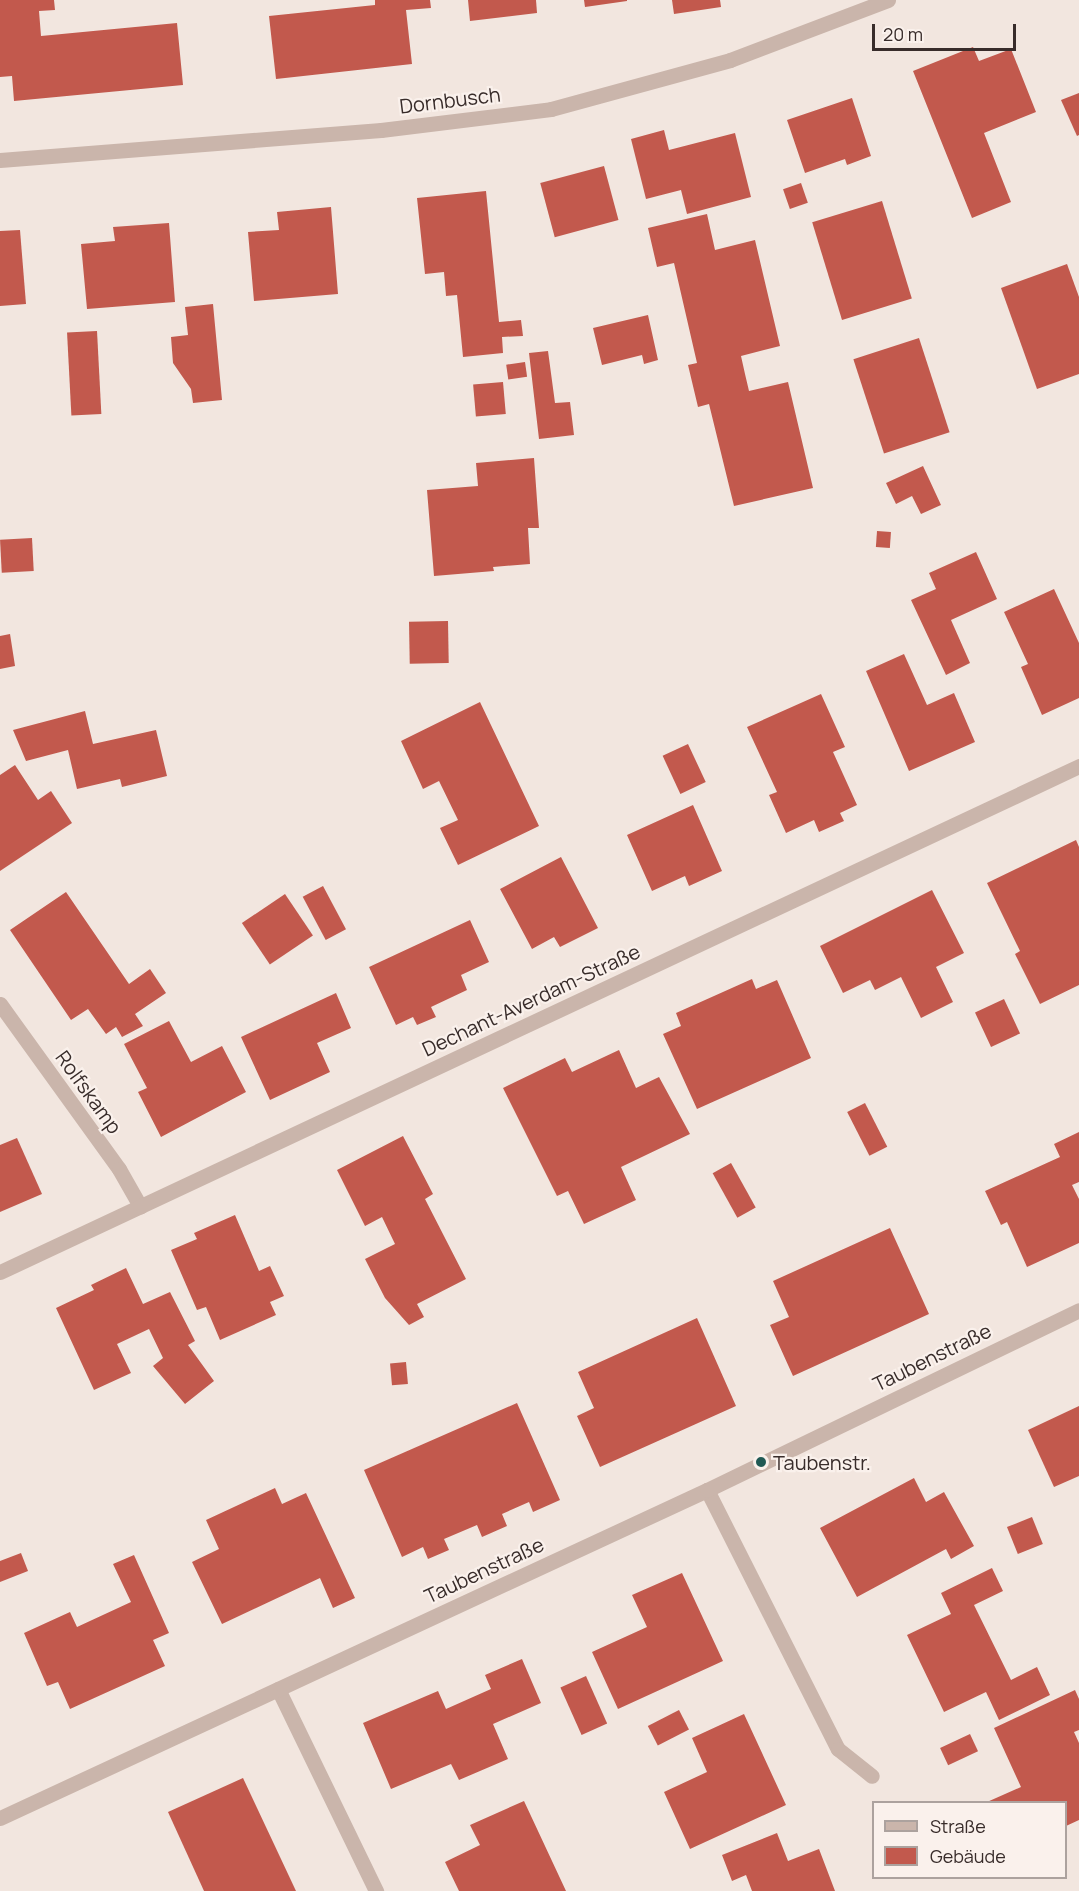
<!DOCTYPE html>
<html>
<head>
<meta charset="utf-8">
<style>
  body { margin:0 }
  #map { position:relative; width:1079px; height:1891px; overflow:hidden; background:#f2e6df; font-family:Manrope,sans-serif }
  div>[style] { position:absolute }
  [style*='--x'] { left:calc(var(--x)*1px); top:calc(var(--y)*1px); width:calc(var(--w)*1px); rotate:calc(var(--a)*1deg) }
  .building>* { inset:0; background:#c2594d; transform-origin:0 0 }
  .minor>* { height:15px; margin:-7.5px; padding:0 7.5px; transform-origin:7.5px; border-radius:7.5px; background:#cab5ab }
  .dots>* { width:16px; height:16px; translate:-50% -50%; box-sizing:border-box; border:3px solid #faf1ec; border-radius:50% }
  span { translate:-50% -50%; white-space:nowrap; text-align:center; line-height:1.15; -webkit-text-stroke:4.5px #faf1ec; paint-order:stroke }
  .street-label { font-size:20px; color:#382c2a }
  .poi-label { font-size:20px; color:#382c2a }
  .left { translate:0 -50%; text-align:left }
  .legend { position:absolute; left:872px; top:1801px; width:195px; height:78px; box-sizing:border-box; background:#faf1ec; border:2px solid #aca29e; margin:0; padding:8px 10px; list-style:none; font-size:18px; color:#382c2a }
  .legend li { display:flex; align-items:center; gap:12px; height:30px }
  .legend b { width:30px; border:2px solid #aca29e }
  .scale { position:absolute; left:872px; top:24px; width:144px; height:27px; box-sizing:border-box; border:3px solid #382c2a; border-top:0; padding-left:8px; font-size:18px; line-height:21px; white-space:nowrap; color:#382c2a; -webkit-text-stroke:4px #faf1ec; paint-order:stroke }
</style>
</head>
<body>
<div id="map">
  <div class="building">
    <div style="clip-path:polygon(0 0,54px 0,55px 10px,39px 11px,41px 36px,177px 23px,183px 85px,14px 101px,12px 76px,0 77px)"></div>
    <div style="clip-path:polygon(375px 0,430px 0,431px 8px,406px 10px,412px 64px,276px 79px,269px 16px,375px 5px)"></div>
    <div style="clip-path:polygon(468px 0,536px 0,537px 13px,470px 21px)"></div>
    <div style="clip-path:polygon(584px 0,627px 0,627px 1px,585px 7px)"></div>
    <div style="clip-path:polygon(672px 0,720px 0,721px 7px,674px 14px)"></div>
    <div style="clip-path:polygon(973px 47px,979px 61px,1011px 49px,1036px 112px,984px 133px,1011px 202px,972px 218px,913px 71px)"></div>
    <div style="clip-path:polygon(1079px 93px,1079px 135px,1077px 136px,1061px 100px)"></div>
    <div style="clip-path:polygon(852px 98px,871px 156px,847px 165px,845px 159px,805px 173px,787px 120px)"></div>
    <div style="clip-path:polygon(664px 130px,669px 150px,735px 133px,751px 197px,687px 214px,681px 190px,646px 199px,631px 139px)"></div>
    <div style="left:604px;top:166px;width:56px;height:66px;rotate:75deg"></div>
    <div style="left:801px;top:183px;width:21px;height:19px;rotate:71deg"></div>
    <div style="clip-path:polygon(486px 191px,499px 322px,521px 320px,523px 336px,502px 337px,503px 353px,463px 357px,457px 295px,446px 296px,444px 272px,425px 274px,417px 198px)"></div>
    <div style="left:882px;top:201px;width:102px;height:73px;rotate:73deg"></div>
    <div style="clip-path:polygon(331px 207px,338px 294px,254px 301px,248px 232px,279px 230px,277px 212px)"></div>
    <div style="clip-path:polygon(707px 214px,715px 250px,755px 240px,780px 346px,741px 356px,745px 374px,749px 391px,788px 382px,813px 488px,734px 506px,709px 404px,698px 407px,688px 365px,697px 363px,674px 263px,657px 267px,648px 228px)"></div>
    <div style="clip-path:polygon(169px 223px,175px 302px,87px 309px,81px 244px,115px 241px,113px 227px)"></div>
    <div style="clip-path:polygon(20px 230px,26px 304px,0 306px,0 231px)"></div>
    <div style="clip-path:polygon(1067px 264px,1079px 297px,1079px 374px,1037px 389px,1001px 288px)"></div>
    <div style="clip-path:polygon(213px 304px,222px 400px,193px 403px,191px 389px,173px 363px,171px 337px,188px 335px,185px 307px)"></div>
    <div style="clip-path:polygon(648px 315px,658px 360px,644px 364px,642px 355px,602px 365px,593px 328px)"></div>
    <div style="left:97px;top:331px;width:83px;height:30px;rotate:87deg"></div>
    <div style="left:919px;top:338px;width:99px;height:69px;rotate:72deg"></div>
    <div style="clip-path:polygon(548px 351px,555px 403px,570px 402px,574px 435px,539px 439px,529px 353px)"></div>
    <div style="left:525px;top:362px;width:15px;height:19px;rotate:82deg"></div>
    <div style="left:503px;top:382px;width:32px;height:30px;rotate:85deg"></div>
    <div style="clip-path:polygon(534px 458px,539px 528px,528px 528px,530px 564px,493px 567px,494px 571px,434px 576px,427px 490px,478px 486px,476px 463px)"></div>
    <div style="clip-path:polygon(923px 466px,941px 505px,921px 514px,912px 496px,896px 504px,886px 483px)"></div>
    <div style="left:877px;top:531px;width:14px;height:16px;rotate:4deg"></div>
    <div style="left:32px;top:538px;width:33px;height:32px;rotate:87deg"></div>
    <div style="clip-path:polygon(976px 552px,997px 599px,951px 620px,970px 663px,946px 675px,911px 600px,936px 589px,929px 573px)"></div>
    <div style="clip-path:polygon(1054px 589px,1079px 643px,1079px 698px,1042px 715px,1021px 667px,1028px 664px,1004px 612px)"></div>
    <div style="left:448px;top:621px;width:42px;height:39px;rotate:89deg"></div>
    <div style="clip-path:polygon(10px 634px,15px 666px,0 669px,0 636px)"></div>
    <div style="clip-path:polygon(904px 654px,927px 705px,954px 693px,975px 742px,909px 771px,866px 671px)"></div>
    <div style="clip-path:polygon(821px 694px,845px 747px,833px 752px,857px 805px,840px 813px,844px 821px,819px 832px,814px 820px,786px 833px,769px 795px,777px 792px,747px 727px)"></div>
    <div style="clip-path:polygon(480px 702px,539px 826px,458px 865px,440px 828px,458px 820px,439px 781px,423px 789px,401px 741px)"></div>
    <div style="clip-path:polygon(85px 711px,93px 744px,156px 730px,167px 776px,122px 787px,120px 779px,77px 789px,68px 750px,26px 761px,13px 730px)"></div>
    <div style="left:688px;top:744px;width:42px;height:28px;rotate:65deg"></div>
    <div style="clip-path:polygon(15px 765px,38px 800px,51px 791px,72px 823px,0 871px,0 775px)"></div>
    <div style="clip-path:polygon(693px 805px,722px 871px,689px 886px,685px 876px,652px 891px,627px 835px)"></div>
    <div style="clip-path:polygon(1076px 840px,1079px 847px,1079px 985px,1040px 1004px,1015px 954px,1020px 951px,987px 883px)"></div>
    <div style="clip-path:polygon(561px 857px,598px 928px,560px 947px,554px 937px,532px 949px,500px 889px)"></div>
    <div style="left:323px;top:886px;width:49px;height:23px;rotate:62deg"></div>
    <div style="clip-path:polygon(932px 890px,964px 953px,936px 967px,953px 1002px,921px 1018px,901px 977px,875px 990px,870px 980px,843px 993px,820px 946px)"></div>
    <div style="clip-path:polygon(66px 892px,129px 984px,150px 969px,166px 993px,135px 1014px,143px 1026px,122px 1037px,116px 1027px,106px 1034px,88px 1009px,71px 1020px,10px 930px)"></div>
    <div style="left:285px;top:894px;width:50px;height:52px;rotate:56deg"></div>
    <div style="clip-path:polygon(470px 920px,489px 962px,461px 975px,467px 990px,431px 1007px,436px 1017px,417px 1025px,413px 1017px,396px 1025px,369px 967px)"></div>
    <div style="clip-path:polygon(752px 979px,756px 989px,777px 980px,811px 1058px,697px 1109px,663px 1034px,681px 1026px,676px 1013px)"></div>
    <div style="clip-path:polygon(336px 993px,351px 1028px,317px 1043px,330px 1072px,270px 1100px,241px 1037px)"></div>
    <div style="left:1004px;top:999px;width:38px;height:32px;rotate:65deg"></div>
    <div style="clip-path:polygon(169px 1021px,191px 1062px,222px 1046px,246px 1092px,161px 1137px,138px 1092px,147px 1088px,124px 1044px)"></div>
    <div style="clip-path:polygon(619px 1050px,636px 1088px,659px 1077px,690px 1134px,621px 1167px,636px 1200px,584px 1224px,568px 1191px,557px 1196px,503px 1088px,565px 1058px,572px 1072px)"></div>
    <div style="left:865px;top:1103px;width:49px;height:20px;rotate:63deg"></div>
    <div style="clip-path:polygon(1079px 1132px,1079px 1182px,1072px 1185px,1079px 1199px,1079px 1243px,1027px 1267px,1007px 1222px,1001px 1225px,985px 1191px,1060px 1157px,1054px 1144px)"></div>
    <div style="clip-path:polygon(403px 1136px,433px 1194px,425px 1199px,466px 1279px,417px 1304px,424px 1317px,409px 1325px,385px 1298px,365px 1259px,395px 1244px,382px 1217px,365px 1226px,337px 1170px)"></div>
    <div style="clip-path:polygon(17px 1138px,42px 1194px,0 1212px,0 1145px)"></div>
    <div style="left:731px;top:1163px;width:51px;height:21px;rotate:61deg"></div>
    <div style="clip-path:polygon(235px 1215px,259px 1271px,270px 1266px,284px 1296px,270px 1302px,276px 1315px,220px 1340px,206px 1307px,197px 1310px,171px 1250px,197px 1239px,194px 1233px)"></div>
    <div style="clip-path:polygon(890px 1228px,929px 1314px,793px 1376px,770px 1325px,789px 1317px,773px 1281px)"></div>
    <div style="clip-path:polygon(126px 1268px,143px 1304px,170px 1292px,195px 1341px,188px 1345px,214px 1381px,185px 1404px,153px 1366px,163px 1358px,149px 1329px,117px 1344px,131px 1373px,94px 1390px,56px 1308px,94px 1290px,91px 1285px)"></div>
    <div style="clip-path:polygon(697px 1318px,736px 1406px,600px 1467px,577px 1416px,594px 1408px,578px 1372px)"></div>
    <div style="left:406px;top:1362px;width:22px;height:16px;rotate:85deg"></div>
    <div style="clip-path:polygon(517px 1403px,560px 1500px,533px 1512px,529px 1502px,502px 1514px,507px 1526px,482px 1537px,477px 1525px,444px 1539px,449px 1550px,428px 1559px,423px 1547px,402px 1557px,364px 1470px)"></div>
    <div style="clip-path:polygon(1079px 1406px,1079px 1476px,1054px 1487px,1028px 1430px)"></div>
    <div style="clip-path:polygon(914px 1478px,926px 1502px,944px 1492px,974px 1546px,951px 1559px,946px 1549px,857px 1597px,820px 1528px)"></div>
    <div style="clip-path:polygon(275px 1488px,282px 1504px,306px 1493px,355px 1598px,333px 1608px,320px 1578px,222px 1624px,192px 1562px,219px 1549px,206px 1520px)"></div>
    <div style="left:1032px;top:1517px;width:29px;height:27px;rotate:68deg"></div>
    <div style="clip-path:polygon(21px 1553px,28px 1571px,0 1582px,0 1561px)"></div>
    <div style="clip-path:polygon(134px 1555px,169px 1633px,153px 1640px,165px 1666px,70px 1709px,58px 1682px,47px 1686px,24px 1633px,70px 1612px,77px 1627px,131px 1602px,113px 1564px)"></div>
    <div style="clip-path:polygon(992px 1568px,1003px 1591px,974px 1605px,1011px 1680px,1037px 1667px,1050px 1695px,999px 1720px,986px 1692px,944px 1712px,907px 1635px,951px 1614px,941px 1593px)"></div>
    <div style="clip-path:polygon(682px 1573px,723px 1661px,618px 1709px,592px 1652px,647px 1627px,632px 1595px)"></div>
    <div style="clip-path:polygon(522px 1659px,541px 1703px,493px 1724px,508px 1759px,459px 1780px,451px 1764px,391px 1789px,363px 1723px,438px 1691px,446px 1709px,491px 1689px,485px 1675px)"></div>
    <div style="left:586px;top:1676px;width:52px;height:28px;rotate:66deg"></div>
    <div style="clip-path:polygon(1075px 1690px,1079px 1699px,1079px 1730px,1074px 1732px,1079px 1743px,1079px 1820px,1066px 1826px,1066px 1802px,987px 1802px,1021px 1787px,994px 1728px)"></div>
    <div style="left:679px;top:1710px;width:22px;height:35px;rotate:63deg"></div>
    <div style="clip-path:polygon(744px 1714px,786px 1805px,690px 1849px,664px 1792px,707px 1772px,692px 1738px)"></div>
    <div style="left:970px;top:1734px;width:19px;height:33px;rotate:65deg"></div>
    <div style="clip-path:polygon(243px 1778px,296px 1891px,204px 1891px,168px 1812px)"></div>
    <div style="clip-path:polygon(524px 1801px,566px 1891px,459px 1891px,445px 1862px,480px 1845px,470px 1825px)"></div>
    <div style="clip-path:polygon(777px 1833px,788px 1861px,819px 1849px,835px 1891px,752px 1891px,746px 1875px,732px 1881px,722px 1855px)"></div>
  </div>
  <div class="minor">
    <div style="--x:0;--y:160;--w:382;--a:-4.5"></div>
    <div style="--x:381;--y:130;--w:171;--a:-7"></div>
    <div style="--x:551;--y:109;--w:186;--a:-15.3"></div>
    <div style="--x:730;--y:60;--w:169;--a:-20.8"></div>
    <div style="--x:0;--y:1004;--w:203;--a:54.2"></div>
    <div style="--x:119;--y:1169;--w:43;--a:60.4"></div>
    <div style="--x:0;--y:1272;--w:1192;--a:-25.12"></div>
    <div style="--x:707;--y:1490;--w:290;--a:63.2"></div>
    <div style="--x:838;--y:1749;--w:43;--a:38.5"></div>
    <div style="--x:278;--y:1689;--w:225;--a:64.1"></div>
    <div style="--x:0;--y:1818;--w:779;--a:-24.89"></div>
    <div style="--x:707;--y:1490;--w:413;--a:-25.8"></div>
  </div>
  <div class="dots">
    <div style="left:761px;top:1462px;background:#205954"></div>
  </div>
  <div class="street-label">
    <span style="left:450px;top:100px;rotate:-7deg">Dornbusch</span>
    <span style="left:531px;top:1000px;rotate:-25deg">Dechant-Averdam-Straße</span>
    <span style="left:89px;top:1092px;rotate:54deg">Rolfskamp</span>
    <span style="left:932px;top:1357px;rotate:-26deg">Taubenstraße</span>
    <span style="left:484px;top:1570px;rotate:-25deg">Taubenstraße</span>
  </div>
  <div class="poi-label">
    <span class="left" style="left:773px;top:1462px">Taubenstr.</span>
  </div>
  <ul class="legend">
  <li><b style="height:8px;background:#cab5ab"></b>Straße</li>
  <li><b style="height:16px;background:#c2594d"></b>Gebäude</li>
  </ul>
  <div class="scale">20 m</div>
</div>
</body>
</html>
